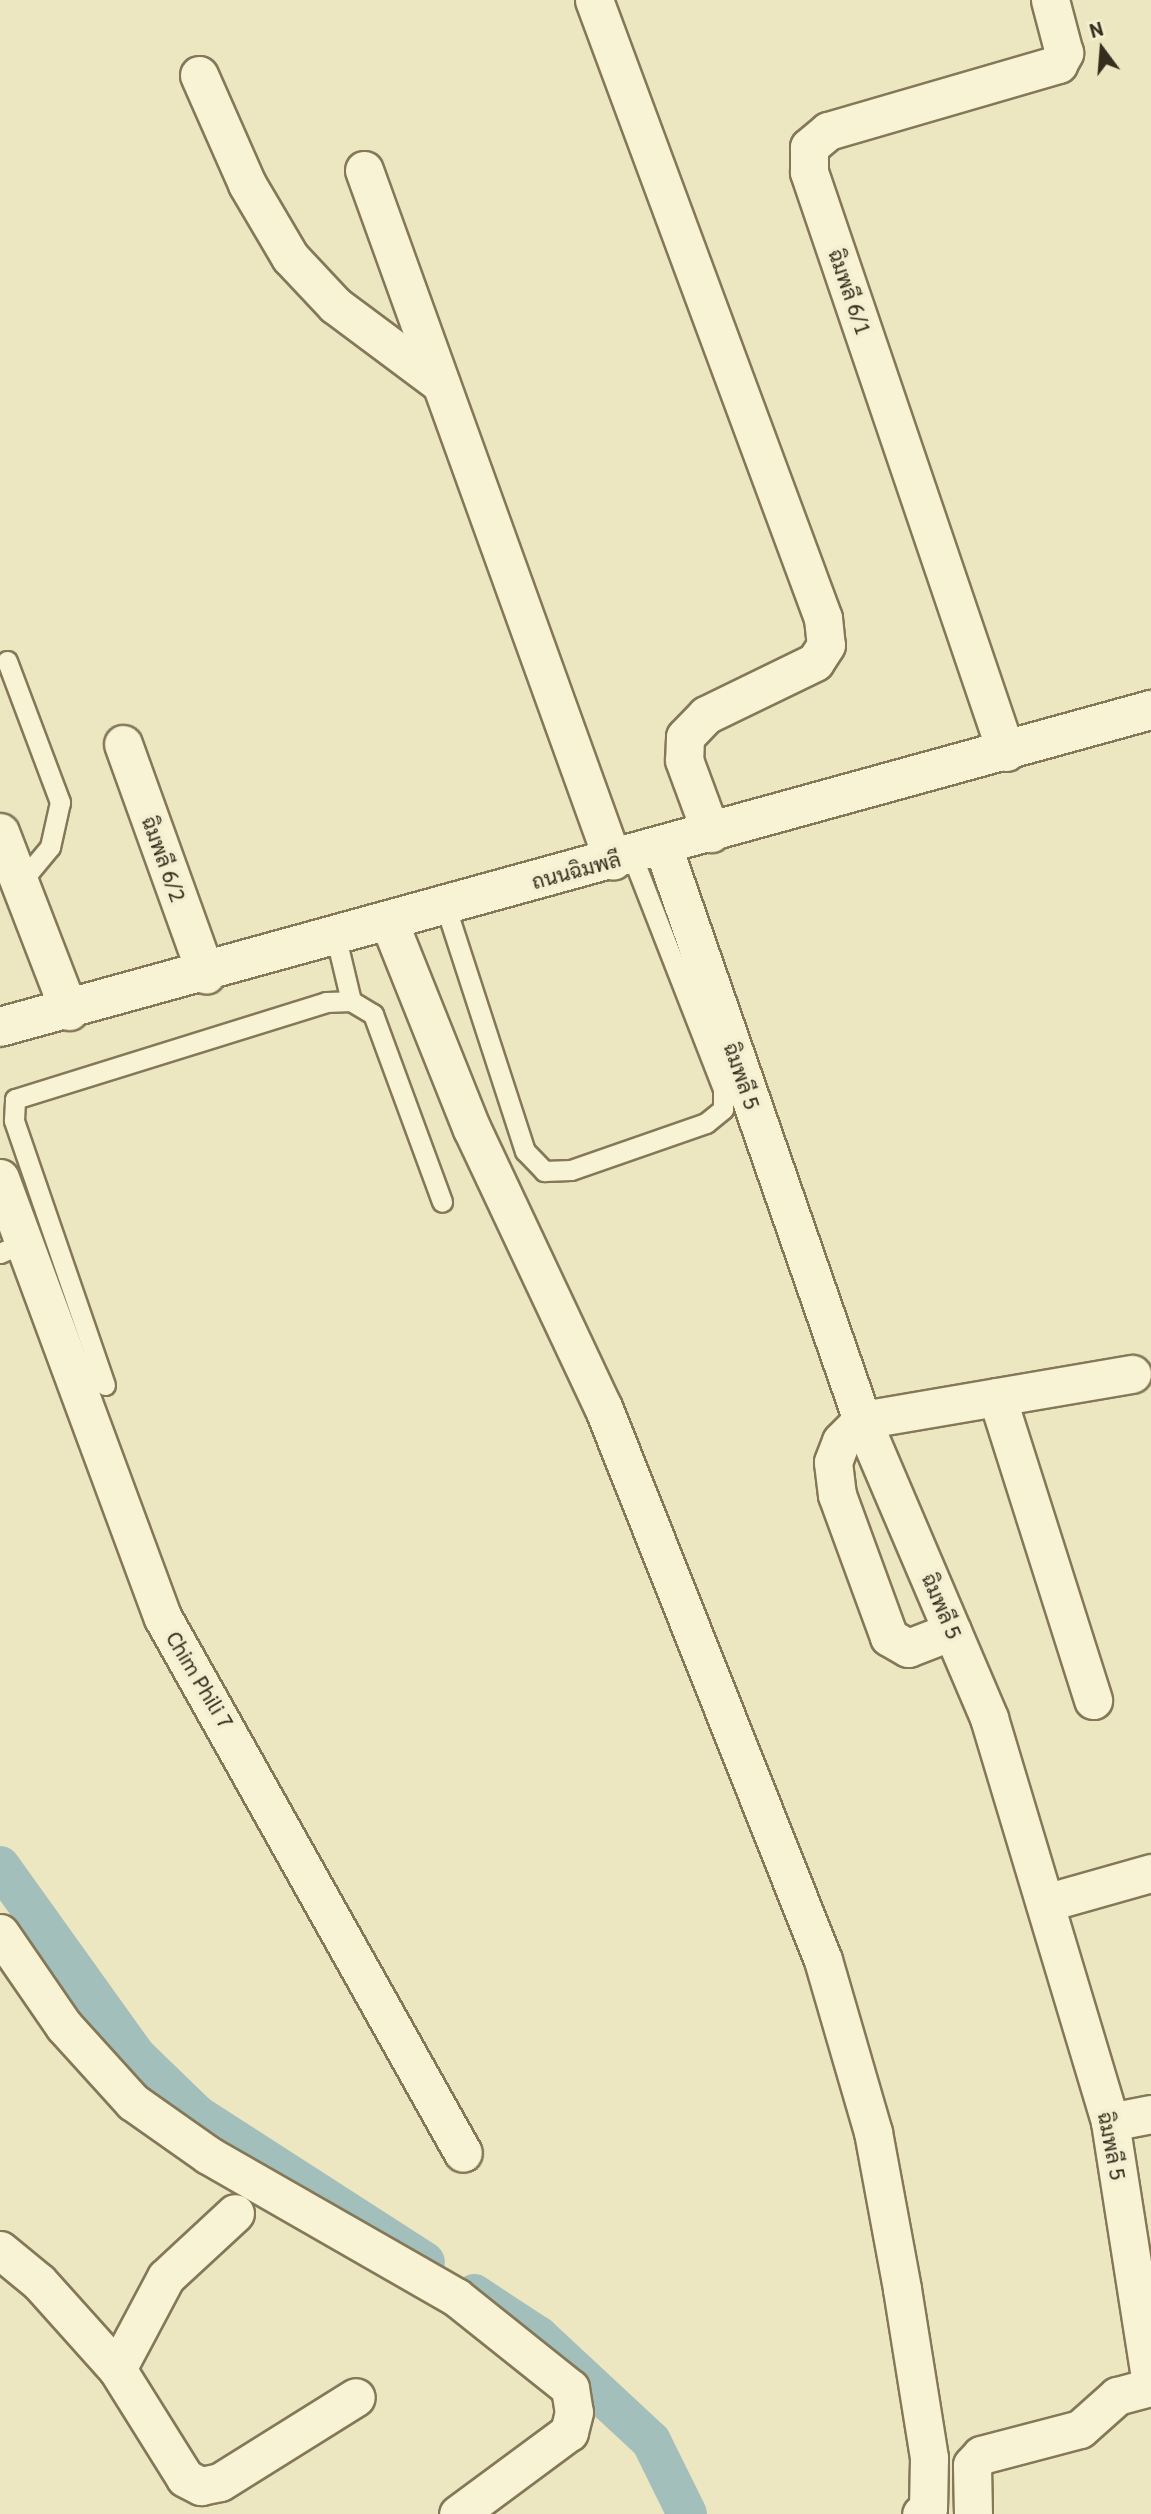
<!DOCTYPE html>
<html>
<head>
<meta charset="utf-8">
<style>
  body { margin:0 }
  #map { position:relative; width:1151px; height:2514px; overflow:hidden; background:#ece6c1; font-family:Georgia,Sarabun,serif }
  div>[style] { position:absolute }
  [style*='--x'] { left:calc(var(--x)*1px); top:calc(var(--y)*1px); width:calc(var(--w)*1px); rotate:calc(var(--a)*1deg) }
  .canal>* { height:40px; margin:-20px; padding:0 20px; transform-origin:20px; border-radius:20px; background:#a3bfbb }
  .roads { filter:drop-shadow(2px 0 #857859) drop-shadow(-2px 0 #857859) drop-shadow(0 2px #857859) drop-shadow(0 -2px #857859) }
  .lane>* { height:19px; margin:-9.5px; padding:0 9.5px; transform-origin:9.5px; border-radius:9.5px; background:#f7f3d4 }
  .street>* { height:37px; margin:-18.5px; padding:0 18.5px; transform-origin:18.5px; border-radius:18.5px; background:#f7f3d4 }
  .secondary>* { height:38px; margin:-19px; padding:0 19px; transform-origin:19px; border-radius:19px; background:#f7f3d4 }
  span { translate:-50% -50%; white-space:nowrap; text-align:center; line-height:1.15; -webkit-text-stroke:7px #f4efd0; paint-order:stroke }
  .street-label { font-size:21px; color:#352d1d }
  .north { position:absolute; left:1067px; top:14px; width:70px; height:70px; -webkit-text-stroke:5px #f4efd0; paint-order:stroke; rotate:344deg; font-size:19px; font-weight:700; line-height:28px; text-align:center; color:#352d1d }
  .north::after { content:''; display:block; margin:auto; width:24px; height:32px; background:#352d1d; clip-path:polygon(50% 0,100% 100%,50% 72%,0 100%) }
</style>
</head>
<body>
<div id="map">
  <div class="canal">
    <div style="--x:0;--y:1866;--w:234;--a:54.4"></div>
    <div style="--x:136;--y:2056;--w:85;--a:44"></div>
    <div style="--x:197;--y:2115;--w:271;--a:32.8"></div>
    <div style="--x:474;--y:2294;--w:77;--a:33.3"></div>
    <div style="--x:538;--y:2336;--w:154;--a:42.9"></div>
    <div style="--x:651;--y:2441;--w:81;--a:63.7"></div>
  </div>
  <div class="roads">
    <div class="lane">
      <div style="--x:7;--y:661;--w:151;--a:69.4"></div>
      <div style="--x:60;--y:802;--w:46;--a:102.5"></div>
      <div style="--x:50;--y:847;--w:47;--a:129.8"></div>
      <div style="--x:445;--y:905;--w:259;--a:72"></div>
      <div style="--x:525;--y:1151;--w:28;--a:46"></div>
      <div style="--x:544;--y:1171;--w:27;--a:-2"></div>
      <div style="--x:571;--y:1170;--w:143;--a:-19.2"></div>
      <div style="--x:706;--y:1123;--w:22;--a:-39"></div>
      <div style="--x:723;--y:1109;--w:20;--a:-90"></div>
      <div style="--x:723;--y:1089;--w:250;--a:-111.3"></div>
      <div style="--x:336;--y:938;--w:65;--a:76.6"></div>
      <div style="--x:0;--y:1253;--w:24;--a:-24"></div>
      <div style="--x:105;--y:1385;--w:280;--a:-109"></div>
      <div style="--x:14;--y:1120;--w:21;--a:-87"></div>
      <div style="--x:15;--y:1099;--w:326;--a:-17.3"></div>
      <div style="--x:326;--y:1002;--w:25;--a:-2"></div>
      <div style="--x:351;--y:1001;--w:26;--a:31"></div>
      <div style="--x:373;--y:1014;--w:200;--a:69.8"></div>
    </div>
    <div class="street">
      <div style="--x:594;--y:0;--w:659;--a:69.67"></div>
      <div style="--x:823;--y:618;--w:27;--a:84"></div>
      <div style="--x:826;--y:645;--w:20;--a:123"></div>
      <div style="--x:815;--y:662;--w:121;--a:154.1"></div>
      <div style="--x:706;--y:715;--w:30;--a:134"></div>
      <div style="--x:685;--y:737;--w:23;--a:92"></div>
      <div style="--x:684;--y:760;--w:78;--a:69.7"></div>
      <div style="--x:199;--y:75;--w:119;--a:66.2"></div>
      <div style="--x:247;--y:184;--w:85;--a:59.5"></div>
      <div style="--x:290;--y:257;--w:66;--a:46.8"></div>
      <div style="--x:335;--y:305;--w:132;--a:36.7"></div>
      <div style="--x:364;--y:170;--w:734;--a:70.18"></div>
      <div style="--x:123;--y:744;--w:245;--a:70.2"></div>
      <div style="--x:1006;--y:752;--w:613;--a:-108.76"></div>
      <div style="--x:809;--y:172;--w:25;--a:-90"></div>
      <div style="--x:809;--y:147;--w:25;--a:-40"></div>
      <div style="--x:828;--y:131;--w:240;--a:-16.2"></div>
      <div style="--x:1058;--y:64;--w:13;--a:-61"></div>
      <div style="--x:1064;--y:53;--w:55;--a:-104.8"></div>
      <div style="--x:0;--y:832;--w:192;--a:68.9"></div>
      <div style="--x:663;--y:847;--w:607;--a:70.85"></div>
      <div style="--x:862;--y:1420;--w:324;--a:66.9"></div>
      <div style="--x:989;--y:1718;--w:422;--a:73.3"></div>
      <div style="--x:1110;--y:2122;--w:266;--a:81.1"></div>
      <div style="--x:389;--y:922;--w:223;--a:68.2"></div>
      <div style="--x:472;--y:1129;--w:307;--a:64.8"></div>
      <div style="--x:603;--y:1407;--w:595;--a:68.31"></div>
      <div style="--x:823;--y:1960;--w:179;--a:73.8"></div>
      <div style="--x:873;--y:2132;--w:160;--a:79.5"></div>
      <div style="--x:902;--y:2289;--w:171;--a:80.9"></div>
      <div style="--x:929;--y:2458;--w:50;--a:91.1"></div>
      <div style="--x:928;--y:2508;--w:9;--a:139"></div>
      <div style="--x:0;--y:1178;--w:469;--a:69.7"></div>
      <div style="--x:163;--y:1618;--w:613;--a:60.72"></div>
      <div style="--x:997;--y:1397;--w:318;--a:72.4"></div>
      <div style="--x:952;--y:1631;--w:47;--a:158.9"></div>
      <div style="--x:908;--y:1648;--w:22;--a:-150"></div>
      <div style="--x:889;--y:1637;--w:151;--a:-110.1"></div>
      <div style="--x:837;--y:1495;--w:33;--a:-97"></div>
      <div style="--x:833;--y:1462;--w:22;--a:-69"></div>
      <div style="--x:841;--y:1441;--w:30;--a:-45"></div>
      <div style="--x:862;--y:1420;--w:274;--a:-9.7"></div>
      <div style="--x:1045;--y:1903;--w:110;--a:-15.8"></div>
      <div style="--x:0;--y:1933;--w:113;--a:55.5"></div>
      <div style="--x:64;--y:2026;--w:103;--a:47.8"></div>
      <div style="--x:133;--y:2102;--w:92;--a:35.2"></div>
      <div style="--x:208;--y:2155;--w:286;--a:29.8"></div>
      <div style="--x:456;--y:2297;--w:146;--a:38.6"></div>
      <div style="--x:570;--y:2388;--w:24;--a:81"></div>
      <div style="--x:574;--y:2412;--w:21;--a:104"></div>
      <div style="--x:569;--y:2432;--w:138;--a:143.5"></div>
      <div style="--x:1110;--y:2122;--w:42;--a:-11"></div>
      <div style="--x:0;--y:2250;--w:50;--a:39.4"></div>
      <div style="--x:39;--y:2282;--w:117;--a:48.1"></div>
      <div style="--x:117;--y:2369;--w:128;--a:58"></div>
      <div style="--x:185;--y:2478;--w:18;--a:27"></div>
      <div style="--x:201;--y:2486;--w:19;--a:-12"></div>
      <div style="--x:220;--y:2482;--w:160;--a:-32"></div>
      <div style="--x:117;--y:2369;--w:104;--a:-62"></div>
      <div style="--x:166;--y:2277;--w:94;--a:-42.8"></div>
      <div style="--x:973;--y:2514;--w:49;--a:-91.2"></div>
      <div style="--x:972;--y:2465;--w:13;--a:-48"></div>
      <div style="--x:981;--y:2455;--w:102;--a:-14.7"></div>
      <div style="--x:1080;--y:2429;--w:50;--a:-41.7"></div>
      <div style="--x:1117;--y:2396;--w:35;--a:-15"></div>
    </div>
    <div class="secondary">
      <div style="--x:0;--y:1027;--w:1194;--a:-15.4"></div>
    </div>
  </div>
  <div class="street-label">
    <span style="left:850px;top:292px;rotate:71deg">ฉิมพลี 6/1</span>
    <span style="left:164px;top:859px;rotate:70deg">ฉิมพลี 6/2</span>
    <span style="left:576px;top:870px;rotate:-15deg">ถนนฉิมพลี</span>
    <span style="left:742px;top:1076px;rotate:71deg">ฉิมพลี 5</span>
    <span style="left:942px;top:1606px;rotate:67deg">ฉิมพลี 5</span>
    <span style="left:200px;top:1680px;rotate:59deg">Chim Phili 7</span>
    <span style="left:1112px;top:2146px;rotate:79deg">ฉิมพลี 5</span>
  </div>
  <div class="north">N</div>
</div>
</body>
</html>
